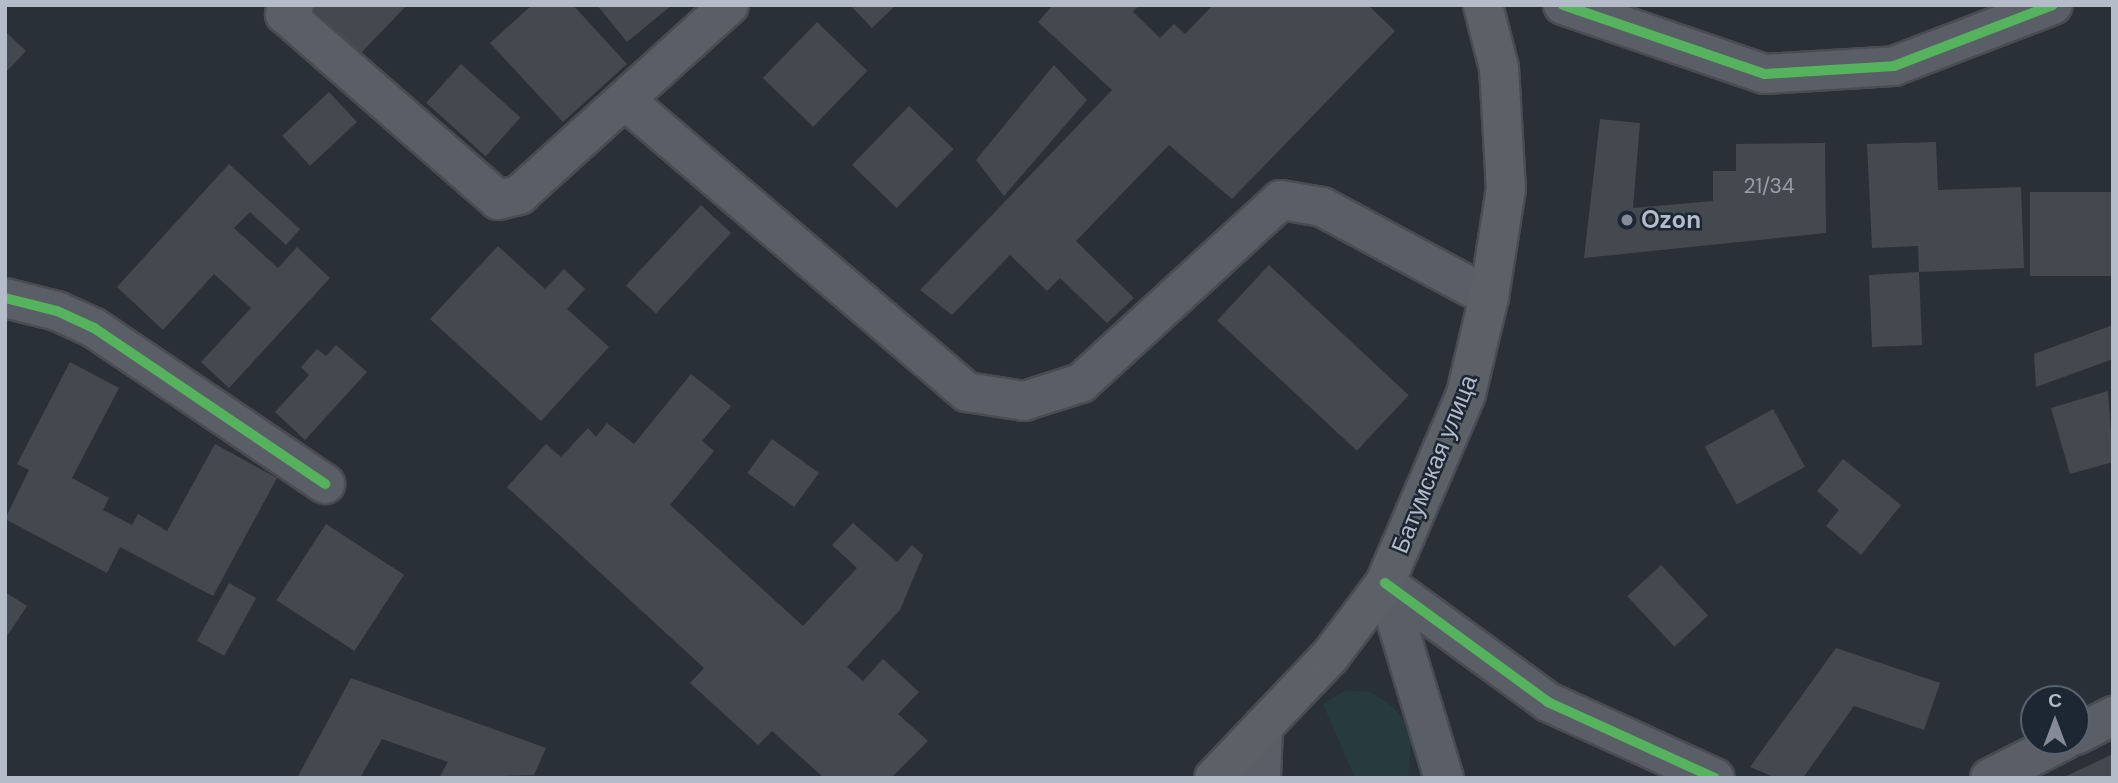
<!DOCTYPE html>
<html>
<head>
<meta charset="utf-8">
<style>
  body { margin:0 }
  #map { position:relative; width:2118px; height:783px; overflow:hidden; background:#2a3038; font-family:"DM Sans",sans-serif }
  div>[style] { position:absolute }
  [style*='--x'] { left:calc(var(--x)*1px); top:calc(var(--y)*1px); width:calc(var(--w)*1px); rotate:calc(var(--a)*1deg) }
  .green>* { inset:0; background:#273a3e }
  .building>* { inset:0; background:#444950; transform-origin:0 0 }
  .roads { filter:drop-shadow(2px 0 #484c53) drop-shadow(-2px 0 #484c53) drop-shadow(0 2px #484c53) drop-shadow(0 -2px #484c53) }
  .minor>* { height:38px; margin:-19px; padding:0 19px; transform-origin:19px; border-radius:19px; background:#5a5e66 }
  .major>* { height:38px; margin:-19px; padding:0 19px; transform-origin:19px; border-radius:19px; background:#5c6168 }
  .cycleway>* { height:10px; margin:-5px; padding:0 5px; transform-origin:5px; border-radius:5px; background:#56b35d }
  .dots>* { width:19px; height:19px; translate:-50% -50%; box-sizing:border-box; border:4px solid #1d2633; border-radius:50% }
  span { translate:-50% -50%; white-space:nowrap; text-align:center; line-height:1.15; -webkit-text-stroke:5px #1d2633; paint-order:stroke }
  .number-label { font-size:21px; color:#989fab }
  .number-label span { -webkit-text-stroke-width:0 }
  .poi-label { font-size:24px; color:#b4bcc9; font-weight:700 }
  .left { translate:0 -50%; text-align:left }
  .street-label { font-size:24px; color:#b4bcc9 }
  .frame { position:absolute; inset:0; border:7px solid #b4bcc9; pointer-events:none }
  .north { position:absolute; left:2020px; top:685px; width:70px; height:70px; box-sizing:border-box; background:#1d2633; border:2px solid #59626f; border-radius:50%; rotate:0deg; font-size:19px; font-weight:700; line-height:28px; text-align:center; color:#b4bcc9 }
  .north::after { content:''; display:block; margin:auto; width:24px; height:32px; background:#848b96; clip-path:polygon(50% 0,100% 100%,50% 72%,0 100%) }
</style>
</head>
<body>
<div id="map">
  <div class="green">
    <div style="clip-path:polygon(1346px 690px,1371px 692px,1393px 707px,1412px 731px,1408px 778px,1355px 778px,1323px 704px)"></div>
  </div>
  <div class="building">
    <div style="clip-path:polygon(317px 5px,407px 5px,360px 54px,313px 9px)"></div>
    <div style="clip-path:polygon(532px 5px,573px 5px,627px 64px,563px 122px,490px 43px)"></div>
    <div style="clip-path:polygon(597px 5px,672px 5px,627px 42px)"></div>
    <div style="clip-path:polygon(850px 5px,896px 5px,872px 28px)"></div>
    <div style="clip-path:polygon(1053px 5px,1139px 5px,1133px 12px,1160px 38px,1174px 24px,1185px 34px,1213px 5px,1368px 5px,1395px 31px,1232px 199px,1169px 145px,1076px 241px,1134px 298px,1107px 323px,1060px 278px,1047px 291px,1010px 255px,952px 315px,920px 290px,1112px 90px,1038px 22px)"></div>
    <div style="left:817px;top:22px;width:70px;height:78px;rotate:44deg"></div>
    <div style="clip-path:polygon(5px 31px,26px 51px,5px 73px)"></div>
    <div style="left:461px;top:64px;width:80px;height:52px;rotate:42deg"></div>
    <div style="clip-path:polygon(1054px 65px,1087px 100px,1004px 196px,976px 160px)"></div>
    <div style="left:329px;top:92px;width:41px;height:64px;rotate:47deg"></div>
    <div style="left:909px;top:106px;width:62px;height:82px;rotate:44deg"></div>
    <div style="clip-path:polygon(1600px 119px,1640px 123px,1633px 208px,1713px 201px,1713px 171px,1736px 171px,1736px 144px,1825px 143px,1826px 233px,1584px 258px)"></div>
    <div style="clip-path:polygon(1936px 142px,1938px 190px,2021px 187px,2024px 268px,1919px 272px,1922px 345px,1872px 347px,1869px 275px,1919px 272px,1918px 246px,1872px 248px,1867px 144px)"></div>
    <div style="clip-path:polygon(229px 164px,300px 229px,286px 245px,250px 212px,234px 228px,278px 268px,297px 247px,330px 278px,229px 388px,201px 362px,251px 308px,214px 274px,163px 330px,117px 287px)"></div>
    <div style="left:2113px;top:192px;width:84px;height:83px;rotate:90deg"></div>
    <div style="left:701px;top:205px;width:41px;height:110px;rotate:43deg"></div>
    <div style="clip-path:polygon(498px 246px,545px 289px,564px 269px,585px 289px,567px 309px,609px 347px,541px 421px,430px 319px)"></div>
    <div style="left:1269px;top:265px;width:191px;height:76px;rotate:43deg"></div>
    <div style="clip-path:polygon(2113px 325px,2113px 359px,2036px 387px,2034px 354px)"></div>
    <div style="clip-path:polygon(336px 345px,367px 372px,305px 440px,275px 412px,309px 375px,301px 367px,317px 349px,326px 356px)"></div>
    <div style="clip-path:polygon(70px 362px,119px 388px,72px 478px,109px 498px,103px 510px,132px 525px,138px 514px,167px 531px,215px 444px,277px 478px,213px 596px,120px 547px,107px 573px,5px 519px,29px 470px,17px 464px)"></div>
    <div style="clip-path:polygon(691px 374px,731px 406px,702px 441px,714px 451px,670px 505px,803px 626px,857px 568px,832px 545px,853px 523px,897px 562px,912px 545px,923px 555px,900px 610px,847px 667px,863px 681px,883px 659px,919px 692px,898px 714px,928px 741px,891px 778px,824px 778px,772px 731px,758px 745px,690px 683px,704px 668px,507px 487px,546px 444px,561px 457px,588px 428px,596px 437px,607px 423px,634px 444px)"></div>
    <div style="clip-path:polygon(2108px 391px,2113px 462px,2070px 474px,2051px 408px)"></div>
    <div style="left:1773px;top:409px;width:66px;height:78px;rotate:61deg"></div>
    <div style="left:772px;top:439px;width:58px;height:42px;rotate:36deg"></div>
    <div style="clip-path:polygon(1843px 459px,1901px 505px,1861px 555px,1826px 526px,1839px 510px,1817px 491px)"></div>
    <div style="left:326px;top:524px;width:93px;height:91px;rotate:33deg"></div>
    <div style="left:1661px;top:565px;width:69px;height:46px;rotate:47deg"></div>
    <div style="left:229px;top:583px;width:31px;height:66px;rotate:29deg"></div>
    <div style="clip-path:polygon(5px 592px,27px 606px,5px 639px)"></div>
    <div style="clip-path:polygon(1836px 648px,1940px 683px,1924px 730px,1854px 706px,1803px 778px,1776px 778px,1750px 767px)"></div>
    <div style="clip-path:polygon(351px 678px,546px 748px,534px 775px,439px 778px,448px 762px,382px 739px,360px 778px,297px 778px)"></div>
    <div style="clip-path:polygon(2113px 754px,2113px 778px,2062px 778px)"></div>
  </div>
  <div class="roads">
    <div class="minor">
      <div style="--x:294;--y:5;--w:13;--a:135"></div>
      <div style="--x:285;--y:14;--w:283;--a:41.1"></div>
      <div style="--x:498;--y:200;--w:22;--a:-13"></div>
      <div style="--x:519;--y:195;--w:283;--a:-42.1"></div>
      <div style="--x:1563;--y:5;--w:213;--a:18.9"></div>
      <div style="--x:1765;--y:74;--w:129;--a:-3.5"></div>
      <div style="--x:1894;--y:66;--w:170;--a:-21"></div>
      <div style="--x:626;--y:101;--w:448;--a:40.5"></div>
      <div style="--x:967;--y:392;--w:58;--a:9"></div>
      <div style="--x:1024;--y:401;--w:60;--a:-17.5"></div>
      <div style="--x:1081;--y:383;--w:271;--a:-42.5"></div>
      <div style="--x:1281;--y:200;--w:42;--a:9.7"></div>
      <div style="--x:1322;--y:207;--w:190;--a:28.3"></div>
      <div style="--x:5;--y:298;--w:54;--a:14"></div>
      <div style="--x:57;--y:311;--w:41;--a:24.7"></div>
      <div style="--x:94;--y:328;--w:279;--a:34"></div>
      <div style="--x:1385;--y:583;--w:202;--a:36.1"></div>
      <div style="--x:1548;--y:702;--w:183;--a:24.5"></div>
      <div style="--x:1385;--y:583;--w:204;--a:73.2"></div>
      <div style="--x:2076;--y:735;--w:42;--a:-27.2"></div>
      <div style="--x:1261;--y:778;--w:50;--a:-87.7"></div>
      <div style="--x:1990;--y:778;--w:82;--a:-26.9"></div>
    </div>
    <div class="major">
      <div style="--x:1214;--y:778;--w:170;--a:-46.4"></div>
      <div style="--x:1331;--y:655;--w:90;--a:-53.1"></div>
      <div style="--x:1385;--y:583;--w:206;--a:-66.8"></div>
      <div style="--x:1466;--y:394;--w:100;--a:-76.7"></div>
      <div style="--x:1489;--y:297;--w:109;--a:-81.1"></div>
      <div style="--x:1506;--y:189;--w:121;--a:-93.3"></div>
      <div style="--x:1499;--y:68;--w:65;--a:-104.3"></div>
    </div>
  </div>
  <div class="cycleway">
    <div style="--x:1563;--y:5;--w:213;--a:18.9"></div>
    <div style="--x:1765;--y:74;--w:129;--a:-3.5"></div>
    <div style="--x:1894;--y:66;--w:170;--a:-21"></div>
    <div style="--x:5;--y:298;--w:54;--a:14"></div>
    <div style="--x:57;--y:311;--w:41;--a:24.7"></div>
    <div style="--x:94;--y:328;--w:279;--a:34"></div>
    <div style="--x:1385;--y:583;--w:202;--a:36.1"></div>
    <div style="--x:1548;--y:702;--w:183;--a:24.5"></div>
  </div>
  <div class="dots">
    <div style="left:1627px;top:220px;background:#848b96"></div>
  </div>
  <div class="number-label">
    <span style="left:1769px;top:186px">21/34</span>
  </div>
  <div class="poi-label">
    <span class="left" style="left:1641px;top:220px">Ozon</span>
  </div>
  <div class="street-label">
    <span style="left:1434px;top:464px;rotate:-68deg">Батумская улица</span>
  </div>
  <div class="frame"></div>
  <div class="north">С</div>
</div>
</body>
</html>
